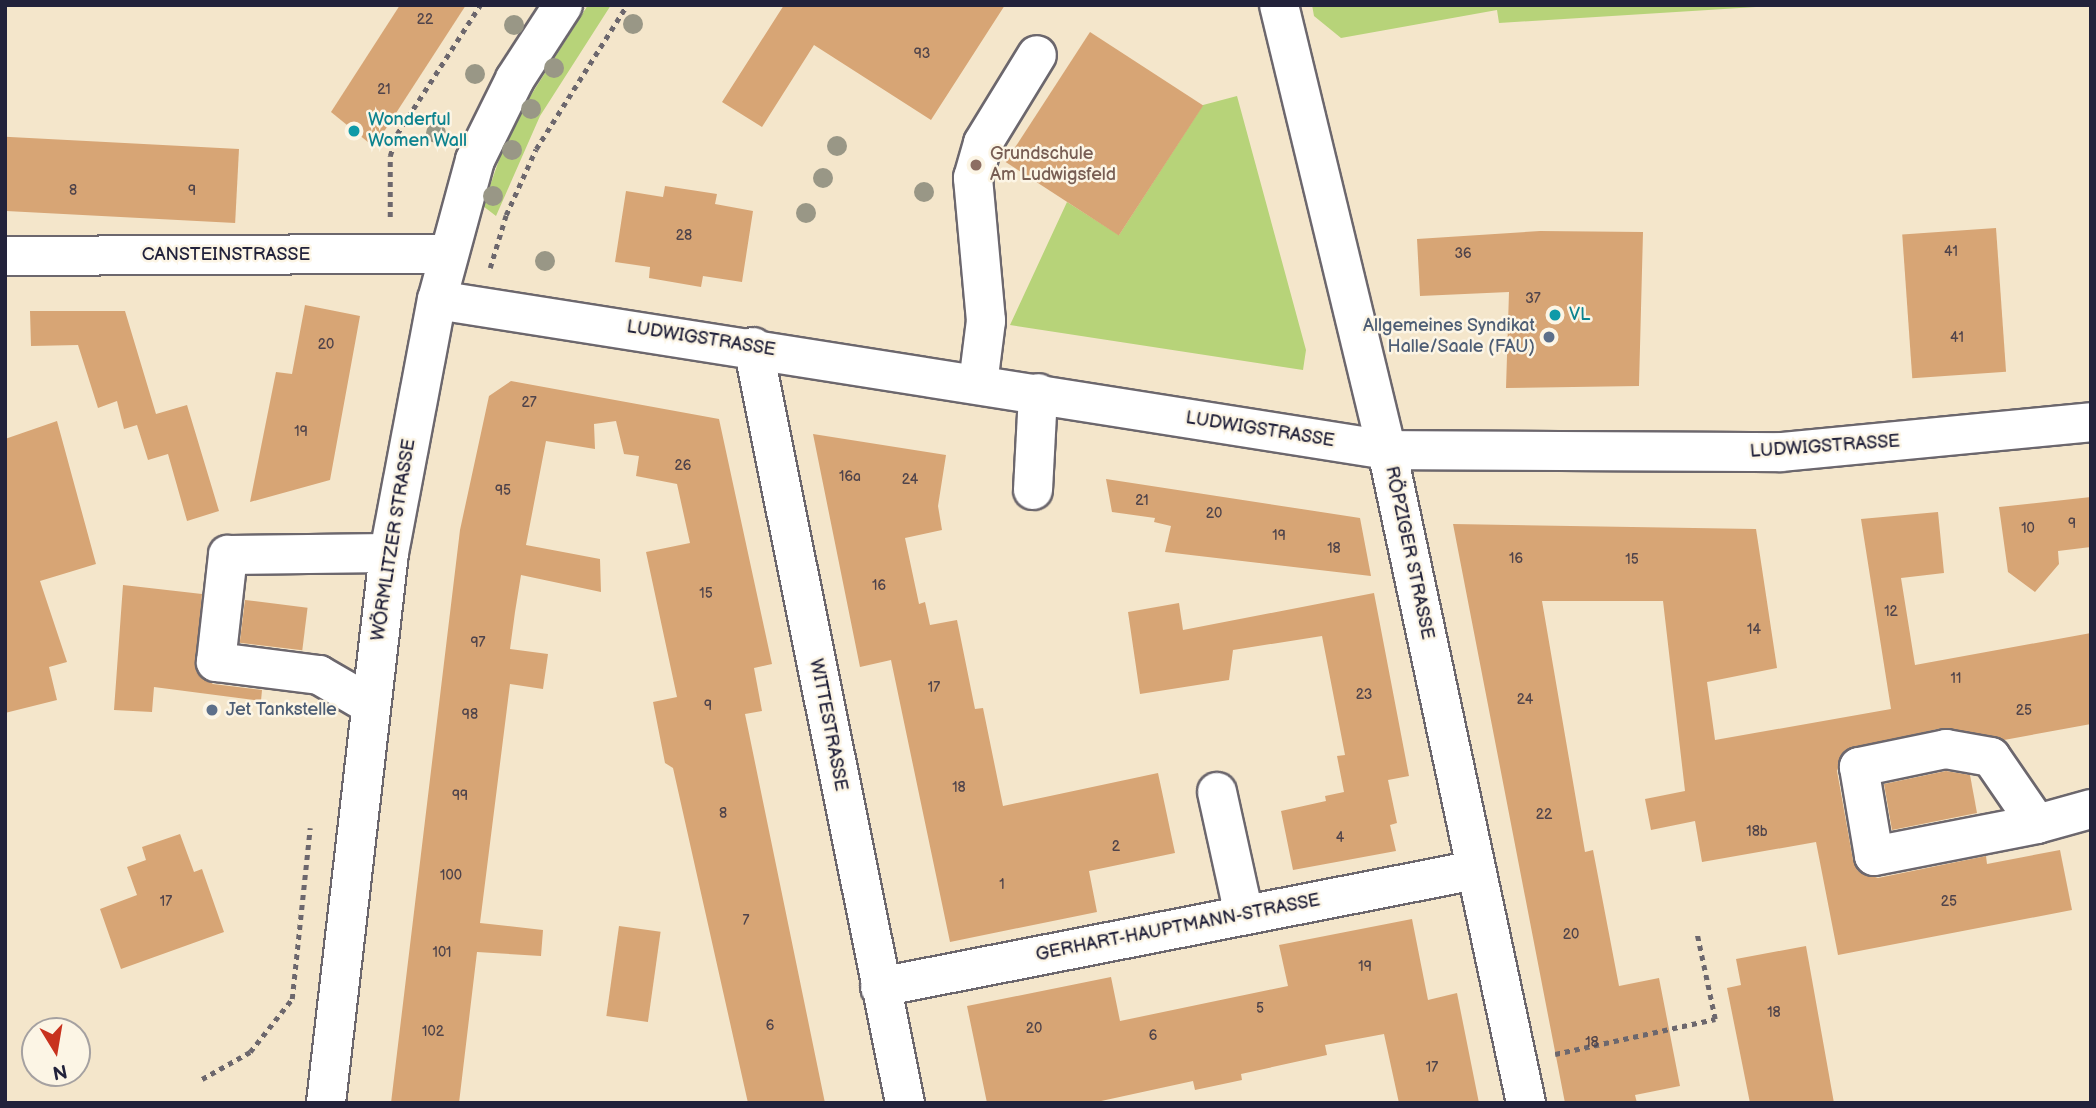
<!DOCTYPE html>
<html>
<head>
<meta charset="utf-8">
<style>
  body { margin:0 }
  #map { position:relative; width:2096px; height:1108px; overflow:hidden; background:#f4e6cb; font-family:"Balsamiq Sans",sans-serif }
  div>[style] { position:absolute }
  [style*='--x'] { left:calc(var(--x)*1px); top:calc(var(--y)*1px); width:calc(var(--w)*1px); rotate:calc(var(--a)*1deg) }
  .green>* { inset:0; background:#b7d379 }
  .building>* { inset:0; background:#d7a575; transform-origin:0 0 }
  .path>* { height:4.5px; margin-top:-2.25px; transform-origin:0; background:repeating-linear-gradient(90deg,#6c676d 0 5px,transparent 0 10px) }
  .roads { filter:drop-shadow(2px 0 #6c676d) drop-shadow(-2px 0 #6c676d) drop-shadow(0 2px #6c676d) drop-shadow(0 -2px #6c676d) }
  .minor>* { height:38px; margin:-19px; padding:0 19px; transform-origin:19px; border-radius:19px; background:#fff }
  .trees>* { width:20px; height:20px; margin:-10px; border-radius:50%; background:#999786 }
  .dots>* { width:19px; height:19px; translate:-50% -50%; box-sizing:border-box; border:4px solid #fcf5e5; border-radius:50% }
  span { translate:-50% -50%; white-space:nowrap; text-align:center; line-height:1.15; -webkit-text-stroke:5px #fcf5e5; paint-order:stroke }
  .number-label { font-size:14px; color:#4f434a }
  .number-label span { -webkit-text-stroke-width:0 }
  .culture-label { font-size:18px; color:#0d838f }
  .left { translate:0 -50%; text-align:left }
  .education-label { font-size:18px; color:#785e54 }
  .street-label { font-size:18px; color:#22223b }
  .service-label { font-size:18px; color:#4e5e75 }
  .right { translate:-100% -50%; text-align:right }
  .frame { position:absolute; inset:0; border:7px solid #22223b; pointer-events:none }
  .north { position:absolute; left:21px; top:1017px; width:70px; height:70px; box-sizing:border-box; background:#fcf5e5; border:2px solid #a5a1a1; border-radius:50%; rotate:169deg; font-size:19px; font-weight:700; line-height:28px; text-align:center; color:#22223b }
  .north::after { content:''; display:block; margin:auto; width:24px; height:32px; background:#c8321e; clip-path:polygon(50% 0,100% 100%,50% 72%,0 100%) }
</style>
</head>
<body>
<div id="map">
  <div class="green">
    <div style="clip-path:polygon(588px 5px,611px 5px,540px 116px,496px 216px,483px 206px,500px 157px,526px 103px)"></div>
    <div style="clip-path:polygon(1312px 5px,1788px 5px,1499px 23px,1497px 10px,1341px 38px,1314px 16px)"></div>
    <div style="clip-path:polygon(1237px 96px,1306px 350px,1303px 370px,1010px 325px,1067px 202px,1119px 235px,1203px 105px)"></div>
  </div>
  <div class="building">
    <div style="clip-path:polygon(400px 5px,466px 5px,374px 147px,331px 112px)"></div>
    <div style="clip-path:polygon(784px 5px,1005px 5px,931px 120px,814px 45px,762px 127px,722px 102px)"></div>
    <div style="left:1090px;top:32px;width:135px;height:155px;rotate:33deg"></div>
    <div style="left:239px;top:149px;width:74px;height:234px;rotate:93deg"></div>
    <div style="clip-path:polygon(665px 186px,717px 194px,715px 204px,753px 211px,742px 282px,703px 276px,701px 287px,649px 278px,650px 267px,615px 262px,626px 191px,663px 197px)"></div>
    <div style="left:1996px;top:228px;width:144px;height:94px;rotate:86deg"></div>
    <div style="clip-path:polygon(1540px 231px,1643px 232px,1639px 386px,1506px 388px,1509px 292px,1420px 296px,1417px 239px)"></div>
    <div style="clip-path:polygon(305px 305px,360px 316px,330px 480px,250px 502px,276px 372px,292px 374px)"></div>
    <div style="clip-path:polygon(30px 311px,125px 311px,156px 414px,187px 405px,219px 511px,187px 521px,168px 454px,148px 460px,137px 425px,124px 429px,117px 401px,98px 408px,78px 345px,31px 346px)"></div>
    <div style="clip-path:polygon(511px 381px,719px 419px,772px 664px,754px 668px,762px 711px,745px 714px,825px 1103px,748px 1103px,673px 768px,665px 763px,653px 702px,677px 697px,646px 552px,690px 543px,677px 484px,636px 476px,639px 456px,624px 454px,616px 421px,594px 424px,595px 449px,546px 441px,526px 545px,600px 559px,601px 592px,521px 575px,515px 612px,510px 649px,548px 654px,543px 689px,510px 684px,480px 923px,543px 930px,541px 956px,477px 952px,459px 1103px,391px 1103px,460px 530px,489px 396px)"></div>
    <div style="clip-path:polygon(57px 421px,96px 564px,40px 581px,67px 662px,49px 667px,57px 700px,5px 713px,5px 439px)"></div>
    <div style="clip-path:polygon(813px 434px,946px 455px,938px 506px,942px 530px,905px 538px,919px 604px,925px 602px,930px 625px,957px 620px,975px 709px,983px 708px,1003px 806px,1158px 773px,1175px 853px,1089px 871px,1097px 912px,950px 942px,891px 660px,860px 667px)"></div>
    <div style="clip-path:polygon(1106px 479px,1360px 518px,1371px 576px,1165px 552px,1171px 526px,1154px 522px,1155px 518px,1112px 512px)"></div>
    <div style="clip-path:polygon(2091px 497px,2091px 547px,2058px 551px,2059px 564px,2035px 592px,2008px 572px,1999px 507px)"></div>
    <div style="clip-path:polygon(1938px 512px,1944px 573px,1901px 578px,1915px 665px,2091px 633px,2091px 724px,2004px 740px,1942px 728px,1845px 750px,1837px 771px,1853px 860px,1858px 871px,1878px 878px,1986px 856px,1987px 864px,2060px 850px,2072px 910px,1838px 955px,1816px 842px,1702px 862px,1695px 821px,1651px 830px,1645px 799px,1685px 791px,1663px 601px,1542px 601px,1585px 852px,1593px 850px,1619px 986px,1659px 978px,1680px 1086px,1635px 1095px,1637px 1103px,1565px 1103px,1453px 524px,1756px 529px,1777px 668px,1707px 682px,1715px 740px,1891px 709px,1861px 519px)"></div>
    <div style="clip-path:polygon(123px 585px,202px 594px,196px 671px,213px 684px,262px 690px,261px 701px,154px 687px,152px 712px,114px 710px)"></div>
    <div style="clip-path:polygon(1374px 593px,1409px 776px,1388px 780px,1397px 823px,1390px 825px,1396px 851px,1293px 870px,1281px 811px,1326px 801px,1325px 796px,1344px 792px,1337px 756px,1345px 755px,1322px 636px,1233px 650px,1229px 680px,1140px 694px,1128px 612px,1179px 603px,1183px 630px)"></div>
    <div style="left:245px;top:600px;width:63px;height:43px;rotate:7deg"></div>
    <div style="clip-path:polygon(1946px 771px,1970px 775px,1977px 813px,1892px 830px,1884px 784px)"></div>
    <div style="clip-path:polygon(180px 834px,194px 872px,202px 869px,224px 932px,121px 969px,100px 909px,137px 895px,127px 867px,146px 860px,142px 847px)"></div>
    <div style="clip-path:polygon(1412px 919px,1428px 1000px,1457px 993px,1479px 1103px,1399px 1103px,1384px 1034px,1325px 1045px,1327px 1055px,1241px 1074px,1242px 1080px,1195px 1090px,1193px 1081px,1092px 1103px,987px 1103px,967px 1006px,1111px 977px,1120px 1021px,1288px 986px,1279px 945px)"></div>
    <div style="left:619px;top:926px;width:42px;height:91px;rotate:8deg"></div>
    <div style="clip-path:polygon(1806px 946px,1834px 1103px,1750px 1103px,1727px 988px,1741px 985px,1736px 959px)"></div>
  </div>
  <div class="path">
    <div style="--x:390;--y:217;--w:61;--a:-90"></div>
    <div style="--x:390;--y:156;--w:23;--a:-72"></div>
    <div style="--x:397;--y:134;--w:153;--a:-57.2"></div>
    <div style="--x:490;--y:268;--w:55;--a:-73.2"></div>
    <div style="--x:506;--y:215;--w:72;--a:-65.6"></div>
    <div style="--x:536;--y:149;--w:170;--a:-57.7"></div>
    <div style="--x:1555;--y:1054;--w:164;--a:-12.3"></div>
    <div style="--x:1715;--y:1019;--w:87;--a:-102"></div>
    <div style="--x:202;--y:1079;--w:55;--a:-29.4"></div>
    <div style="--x:250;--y:1052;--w:68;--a:-51.6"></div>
    <div style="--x:292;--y:999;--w:172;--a:-84"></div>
  </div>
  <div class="roads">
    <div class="minor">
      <div style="--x:1279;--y:5;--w:458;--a:76.4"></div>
      <div style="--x:1387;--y:450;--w:668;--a:77.98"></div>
      <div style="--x:5;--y:256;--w:442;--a:-0.3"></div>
      <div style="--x:437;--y:300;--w:962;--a:8.97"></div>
      <div style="--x:1387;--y:450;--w:394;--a:0.3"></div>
      <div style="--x:1781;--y:452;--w:311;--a:-5.5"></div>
      <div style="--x:753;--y:347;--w:771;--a:78.63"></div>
      <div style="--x:978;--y:384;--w:64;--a:-82.8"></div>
      <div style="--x:986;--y:321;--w:144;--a:-95.2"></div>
      <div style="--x:973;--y:178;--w:36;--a:-74"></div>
      <div style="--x:983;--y:143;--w:103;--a:-58.5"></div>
      <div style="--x:1033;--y:490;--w:97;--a:-87"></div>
      <div style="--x:369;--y:704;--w:58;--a:-149.9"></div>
      <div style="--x:319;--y:675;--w:104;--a:-172.8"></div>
      <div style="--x:216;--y:662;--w:108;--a:-83.6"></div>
      <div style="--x:228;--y:555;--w:161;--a:-0.7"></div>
      <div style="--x:1217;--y:792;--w:126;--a:77.6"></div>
      <div style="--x:2037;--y:824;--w:81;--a:-124.5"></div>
      <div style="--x:1991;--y:757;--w:46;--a:-169.9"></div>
      <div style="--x:1946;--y:749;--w:89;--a:168.3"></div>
      <div style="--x:1859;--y:767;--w:90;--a:80.4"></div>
      <div style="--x:1874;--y:856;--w:166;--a:-11.1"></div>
      <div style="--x:2037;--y:824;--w:56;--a:-15.5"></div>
      <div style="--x:880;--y:987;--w:606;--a:-11.12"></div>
      <div style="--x:326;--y:1103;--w:554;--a:-83.47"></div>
      <div style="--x:389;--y:553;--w:258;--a:-79.3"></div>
      <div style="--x:437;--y:300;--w:145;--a:-74.8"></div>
      <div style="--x:475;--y:160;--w:90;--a:-63.7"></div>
      <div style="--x:515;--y:79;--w:88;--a:-57"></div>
    </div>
  </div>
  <div class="trees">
    <div style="left:633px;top:24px"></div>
    <div style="left:514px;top:25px"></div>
    <div style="left:554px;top:68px"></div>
    <div style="left:475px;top:74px"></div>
    <div style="left:531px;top:109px"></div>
    <div style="left:436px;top:133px"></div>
    <div style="left:837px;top:146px"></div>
    <div style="left:512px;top:150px"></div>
    <div style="left:823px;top:178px"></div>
    <div style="left:924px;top:192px"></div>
    <div style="left:493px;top:196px"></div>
    <div style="left:806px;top:213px"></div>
    <div style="left:545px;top:261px"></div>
  </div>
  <div class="dots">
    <div style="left:354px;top:131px;background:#0f9aa8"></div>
    <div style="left:976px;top:165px;background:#8d6e63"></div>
    <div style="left:1555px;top:315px;background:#0f9aa8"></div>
    <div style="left:1549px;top:337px;background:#5c6f8a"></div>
    <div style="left:212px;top:710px;background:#5c6f8a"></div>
  </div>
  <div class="number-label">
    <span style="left:425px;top:20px">22</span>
    <span style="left:922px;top:54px">93</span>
    <span style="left:384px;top:90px">21</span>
    <span style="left:73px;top:191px">8</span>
    <span style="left:192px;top:191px">9</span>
    <span style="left:684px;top:236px">28</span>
    <span style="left:1951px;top:252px">41</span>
    <span style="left:1463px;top:254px">36</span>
    <span style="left:1533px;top:299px">37</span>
    <span style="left:1957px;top:338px">41</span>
    <span style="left:326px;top:345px">20</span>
    <span style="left:529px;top:403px">27</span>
    <span style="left:301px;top:432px">19</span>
    <span style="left:683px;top:466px">26</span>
    <span style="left:850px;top:477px">16a</span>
    <span style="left:910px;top:480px">24</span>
    <span style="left:503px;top:491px">95</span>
    <span style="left:1142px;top:501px">21</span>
    <span style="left:1214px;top:514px">20</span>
    <span style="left:2072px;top:524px">9</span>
    <span style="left:2028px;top:529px">10</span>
    <span style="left:1279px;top:536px">19</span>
    <span style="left:1334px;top:549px">18</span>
    <span style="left:1516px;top:559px">16</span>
    <span style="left:1632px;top:560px">15</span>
    <span style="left:879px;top:586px">16</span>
    <span style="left:706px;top:594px">15</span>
    <span style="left:1891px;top:612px">12</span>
    <span style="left:1754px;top:630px">14</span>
    <span style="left:478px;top:643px">97</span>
    <span style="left:1956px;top:679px">11</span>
    <span style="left:934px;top:688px">17</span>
    <span style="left:1364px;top:695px">23</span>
    <span style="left:1525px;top:700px">24</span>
    <span style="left:708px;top:706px">9</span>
    <span style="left:2024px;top:711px">25</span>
    <span style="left:470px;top:715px">98</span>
    <span style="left:959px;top:788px">18</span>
    <span style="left:460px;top:796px">99</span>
    <span style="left:723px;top:814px">8</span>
    <span style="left:1544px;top:815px">22</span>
    <span style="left:1757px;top:832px">18b</span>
    <span style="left:1340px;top:838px">4</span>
    <span style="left:1116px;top:847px">2</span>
    <span style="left:451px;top:876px">100</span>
    <span style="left:1002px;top:885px">1</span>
    <span style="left:166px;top:902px">17</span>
    <span style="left:1949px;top:902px">25</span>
    <span style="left:746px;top:921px">7</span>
    <span style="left:1571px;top:935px">20</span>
    <span style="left:442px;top:953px">101</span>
    <span style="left:1365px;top:967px">19</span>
    <span style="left:1260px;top:1009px">5</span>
    <span style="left:1774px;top:1013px">18</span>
    <span style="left:770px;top:1026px">6</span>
    <span style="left:1034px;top:1029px">20</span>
    <span style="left:433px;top:1032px">102</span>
    <span style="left:1153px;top:1036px">6</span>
    <span style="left:1592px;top:1043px">18</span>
    <span style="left:1432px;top:1068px">17</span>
  </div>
  <div class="culture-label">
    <span class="left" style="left:368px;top:131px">Wonderful<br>Women Wall</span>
    <span class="left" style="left:1569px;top:315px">VL</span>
  </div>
  <div class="education-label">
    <span class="left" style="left:990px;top:165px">Grundschule<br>Am Ludwigsfeld</span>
  </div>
  <div class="street-label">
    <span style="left:226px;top:255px">CANSTEINSTRASSE</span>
    <span style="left:701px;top:339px;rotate:9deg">LUDWIGSTRASSE</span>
    <span style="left:1260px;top:430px;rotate:9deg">LUDWIGSTRASSE</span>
    <span style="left:1825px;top:447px;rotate:-4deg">LUDWIGSTRASSE</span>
    <span style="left:394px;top:540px;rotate:-81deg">WÖRMLITZER STRASSE</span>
    <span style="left:1409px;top:553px;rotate:78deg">RÖPZIGER STRASSE</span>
    <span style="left:828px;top:725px;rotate:79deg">WITTESTRASSE</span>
    <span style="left:1178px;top:928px;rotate:-11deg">GERHART-HAUPTMANN-STRASSE</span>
  </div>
  <div class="service-label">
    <span class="right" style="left:1535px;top:337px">Allgemeines Syndikat<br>Halle/Saale (FAU)</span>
    <span class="left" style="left:226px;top:710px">Jet Tankstelle</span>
  </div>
  <div class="frame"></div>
  <div class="north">N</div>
</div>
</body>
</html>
